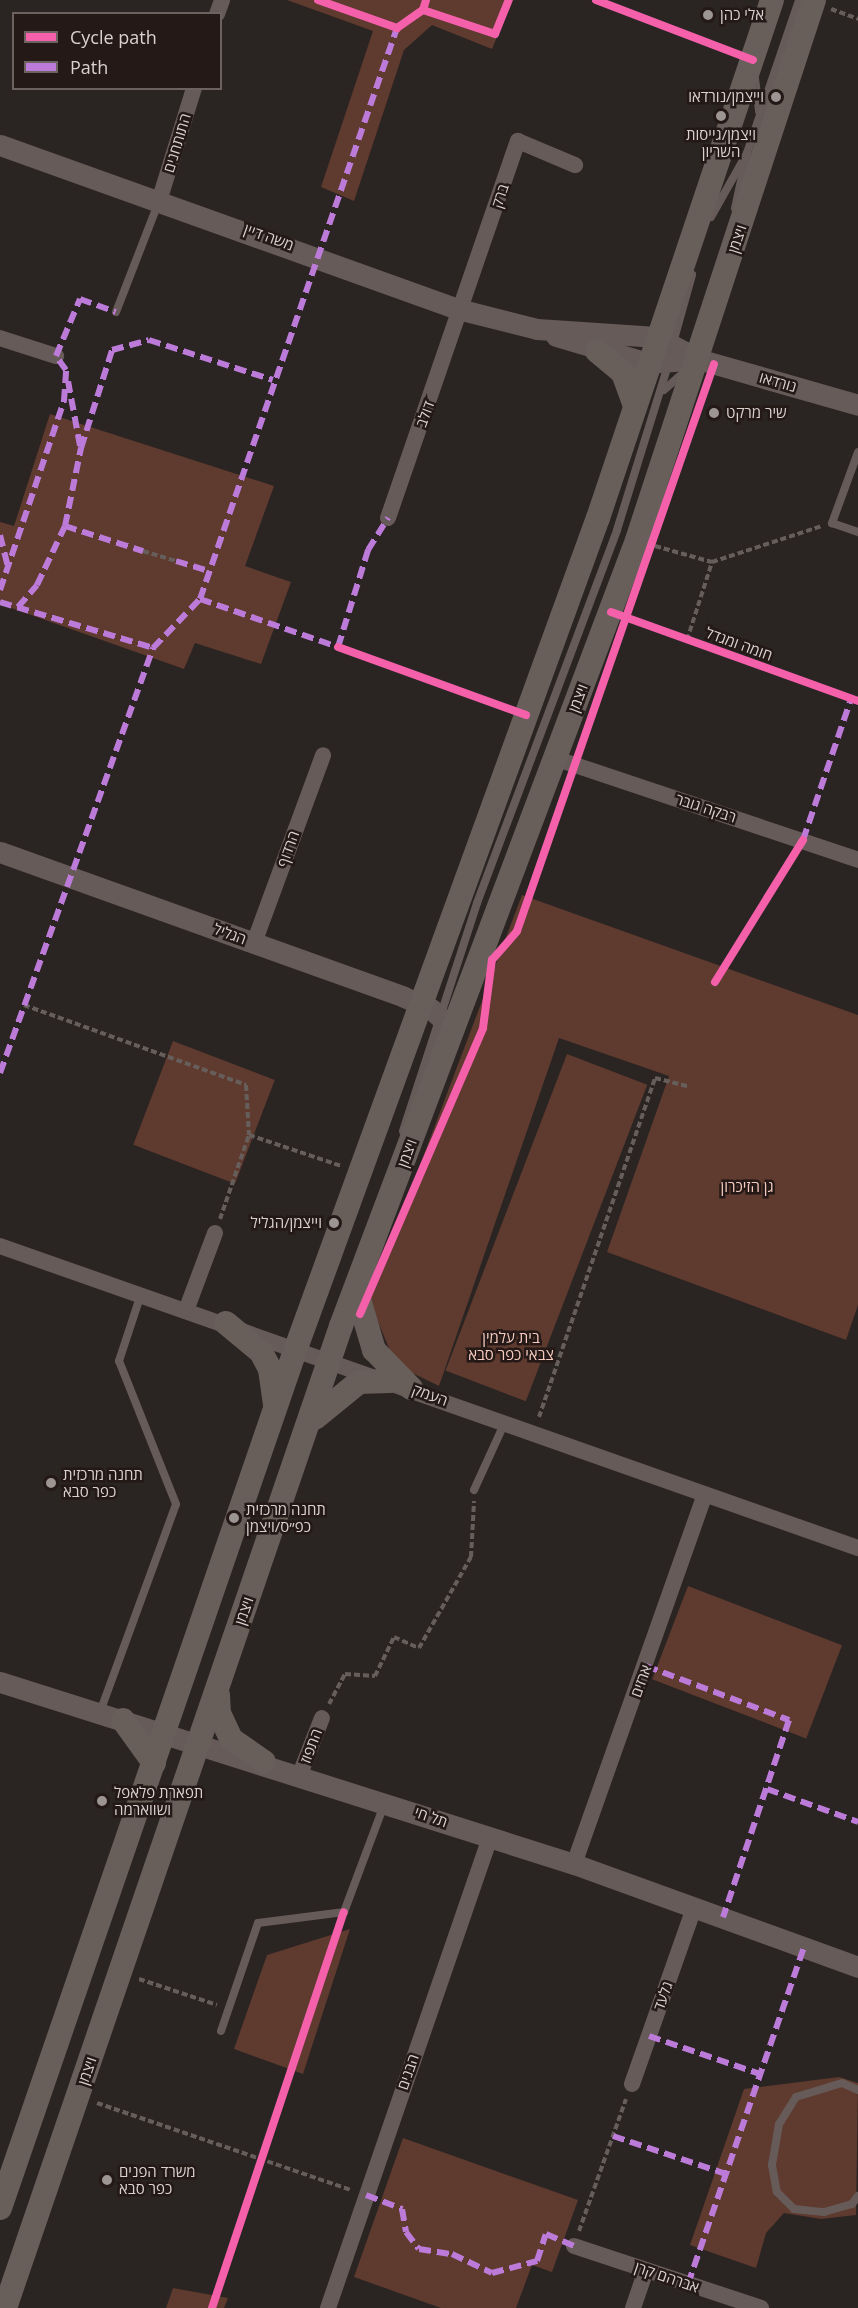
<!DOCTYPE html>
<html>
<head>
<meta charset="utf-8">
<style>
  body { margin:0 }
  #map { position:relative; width:858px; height:2308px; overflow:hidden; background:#2a2422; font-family:"Open Sans","Noto Sans Hebrew",sans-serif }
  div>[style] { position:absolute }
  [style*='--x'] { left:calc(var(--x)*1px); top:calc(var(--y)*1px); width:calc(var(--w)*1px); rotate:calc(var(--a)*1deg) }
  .green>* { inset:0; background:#5f3a2f; transform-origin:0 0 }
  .path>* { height:4px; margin-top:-2px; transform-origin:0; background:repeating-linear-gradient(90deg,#665e5b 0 6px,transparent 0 9px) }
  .service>* { height:8px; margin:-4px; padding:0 4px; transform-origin:4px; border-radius:4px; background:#665b58 }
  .minor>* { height:16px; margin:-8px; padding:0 8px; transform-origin:8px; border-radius:8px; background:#665b58 }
  .tertiary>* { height:21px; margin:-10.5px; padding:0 10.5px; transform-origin:10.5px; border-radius:10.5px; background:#665b58 }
  .secondary>* { height:24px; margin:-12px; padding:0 12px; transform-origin:12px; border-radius:12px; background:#685e5a }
  .quiet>* { height:6px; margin-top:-3px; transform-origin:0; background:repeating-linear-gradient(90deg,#bd7bd9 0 12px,transparent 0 18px) }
  .cycleway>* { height:8px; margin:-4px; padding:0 4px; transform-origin:4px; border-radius:4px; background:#f560ab }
  .dots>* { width:16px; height:16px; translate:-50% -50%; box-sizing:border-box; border:3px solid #241916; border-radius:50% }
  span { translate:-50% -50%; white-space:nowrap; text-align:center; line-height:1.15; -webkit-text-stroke:5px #241916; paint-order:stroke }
  .poi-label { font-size:15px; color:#d9d2d0 }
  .left { translate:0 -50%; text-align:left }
  .right { translate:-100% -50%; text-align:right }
  .street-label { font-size:15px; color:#d9d2d0 }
  .park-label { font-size:15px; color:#f4cbbe }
  .legend { position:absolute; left:12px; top:12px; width:210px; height:78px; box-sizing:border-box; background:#241916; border:2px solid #6c6360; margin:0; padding:8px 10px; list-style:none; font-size:18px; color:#d9d2d0 }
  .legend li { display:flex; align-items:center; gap:12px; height:30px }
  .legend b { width:30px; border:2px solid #6c6360 }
</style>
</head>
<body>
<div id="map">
  <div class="green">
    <div style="clip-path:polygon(287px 0,512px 0,492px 49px,432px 25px,404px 50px,354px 201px,321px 187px,373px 31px)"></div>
    <div style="clip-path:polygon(50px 414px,274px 486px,245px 566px,291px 582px,261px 664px,195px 643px,184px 669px,0 604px,0 522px,14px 526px)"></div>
    <div style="clip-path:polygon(522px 895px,858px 1015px,858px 1305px,846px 1340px,607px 1252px,669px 1076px,559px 1038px,439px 1386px,396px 1365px,369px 1300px)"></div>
    <div style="left:173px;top:1041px;width:109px;height:111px;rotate:21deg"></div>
    <div style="left:567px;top:1054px;width:86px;height:339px;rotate:21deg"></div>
    <div style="left:688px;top:1586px;width:165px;height:100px;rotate:21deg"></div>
    <div style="clip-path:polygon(350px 1929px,303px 2074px,234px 2049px,267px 1955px)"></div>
    <div style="clip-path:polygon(839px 2077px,858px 2083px,856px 2215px,821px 2219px,784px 2213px,766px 2233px,756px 2268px,690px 2245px,744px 2089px)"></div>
    <div style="clip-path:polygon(403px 2138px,578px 2200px,552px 2272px,532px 2265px,516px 2308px,441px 2308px,354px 2277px)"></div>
    <div style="clip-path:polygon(173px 2288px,228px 2298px,224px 2308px,166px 2308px)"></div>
  </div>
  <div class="path">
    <div style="--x:831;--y:9;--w:29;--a:20"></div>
    <div style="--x:655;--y:546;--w:59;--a:15.7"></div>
    <div style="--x:712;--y:562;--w:116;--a:-18.1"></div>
    <div style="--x:143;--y:551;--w:34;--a:17"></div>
    <div style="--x:687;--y:640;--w:82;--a:-72.2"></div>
    <div style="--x:24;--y:1005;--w:236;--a:19.8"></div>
    <div style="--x:246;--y:1085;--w:50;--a:86.6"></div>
    <div style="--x:249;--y:1135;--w:97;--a:18.6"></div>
    <div style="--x:220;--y:1219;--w:89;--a:-71"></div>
    <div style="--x:539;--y:1417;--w:358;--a:-71.1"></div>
    <div style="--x:655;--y:1078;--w:36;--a:14"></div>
    <div style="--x:329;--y:1704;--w:34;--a:-62"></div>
    <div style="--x:345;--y:1674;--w:30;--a:4"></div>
    <div style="--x:375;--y:1676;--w:43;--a:-64"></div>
    <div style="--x:394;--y:1637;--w:27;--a:24"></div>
    <div style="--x:419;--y:1648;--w:105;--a:-60.3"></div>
    <div style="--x:471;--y:1557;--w:56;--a:-86.9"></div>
    <div style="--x:139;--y:1979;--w:82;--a:18.4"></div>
    <div style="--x:97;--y:2103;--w:268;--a:18.9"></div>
    <div style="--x:579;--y:2231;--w:140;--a:-70.4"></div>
  </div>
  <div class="service">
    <div style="--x:755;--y:78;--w:34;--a:83"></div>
    <div style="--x:735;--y:208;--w:56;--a:-77.7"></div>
    <div style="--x:747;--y:153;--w:162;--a:-71.2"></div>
    <div style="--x:711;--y:217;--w:73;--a:-60.6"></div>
    <div style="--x:116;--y:312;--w:119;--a:-68.8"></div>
    <div style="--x:673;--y:343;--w:71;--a:-74.4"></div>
    <div style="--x:664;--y:390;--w:28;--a:-42"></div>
    <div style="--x:858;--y:452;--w:76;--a:110.1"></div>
    <div style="--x:832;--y:523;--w:28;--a:19"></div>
    <div style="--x:403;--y:1131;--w:240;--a:-72"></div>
    <div style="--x:477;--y:903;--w:398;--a:-69.4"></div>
    <div style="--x:617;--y:530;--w:176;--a:-72.8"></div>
    <div style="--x:474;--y:1490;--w:75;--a:-65.5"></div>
    <div style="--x:100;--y:1712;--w:221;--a:-69.9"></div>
    <div style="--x:176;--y:1504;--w:154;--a:-111.7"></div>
    <div style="--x:119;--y:1361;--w:71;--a:-71.8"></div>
    <div style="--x:221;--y:2031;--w:114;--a:-71.1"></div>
    <div style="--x:258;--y:1923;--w:87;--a:-7.3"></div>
    <div style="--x:344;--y:1912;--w:114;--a:-69.5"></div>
    <div style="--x:858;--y:2090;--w:17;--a:-156"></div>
    <div style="--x:842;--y:2083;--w:48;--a:163.1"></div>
    <div style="--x:796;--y:2097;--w:32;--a:122"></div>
    <div style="--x:779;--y:2124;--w:42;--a:99.7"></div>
    <div style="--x:772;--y:2165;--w:27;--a:80"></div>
    <div style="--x:777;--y:2192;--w:24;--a:45"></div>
    <div style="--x:794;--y:2209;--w:30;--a:6"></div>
    <div style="--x:824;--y:2212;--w:29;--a:-16"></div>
    <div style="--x:852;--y:2204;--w:10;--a:-53"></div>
  </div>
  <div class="minor">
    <div style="--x:217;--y:14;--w:15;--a:-70"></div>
    <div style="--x:160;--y:198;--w:115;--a:-72.8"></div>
    <div style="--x:0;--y:338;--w:59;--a:17.8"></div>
    <div style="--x:388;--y:518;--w:399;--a:-71"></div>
    <div style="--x:518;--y:141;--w:62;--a:22.8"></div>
    <div style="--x:554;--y:758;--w:321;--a:18.5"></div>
    <div style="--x:254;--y:943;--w:200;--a:-69.8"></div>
    <div style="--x:0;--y:1246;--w:910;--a:19.39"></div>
    <div style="--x:187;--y:1308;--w:80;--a:-69.5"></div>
    <div style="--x:300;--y:1774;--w:60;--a:-68.6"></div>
    <div style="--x:574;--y:1864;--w:390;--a:-70.5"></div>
    <div style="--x:632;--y:2084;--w:187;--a:-70.6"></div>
    <div style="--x:574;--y:2246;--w:197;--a:18.3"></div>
    <div style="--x:328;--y:2308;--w:498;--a:-71"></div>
    <div style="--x:633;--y:2308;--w:40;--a:-71.1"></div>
  </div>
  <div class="tertiary">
    <div style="--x:0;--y:145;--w:491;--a:19.7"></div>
    <div style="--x:462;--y:310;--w:77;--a:14.2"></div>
    <div style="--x:537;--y:329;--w:120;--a:3.8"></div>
    <div style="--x:657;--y:337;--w:47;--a:28.2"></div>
    <div style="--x:698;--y:359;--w:166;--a:16"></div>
    <div style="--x:556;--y:336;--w:96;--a:16.4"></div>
    <div style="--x:648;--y:363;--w:50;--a:-4.6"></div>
    <div style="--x:0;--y:852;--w:429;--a:19.7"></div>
    <div style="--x:404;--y:997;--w:30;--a:24"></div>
    <div style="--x:431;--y:1009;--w:30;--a:42"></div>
    <div style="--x:0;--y:1682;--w:602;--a:17.59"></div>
    <div style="--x:574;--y:1864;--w:302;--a:19.9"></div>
  </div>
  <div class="secondary">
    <div style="--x:597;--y:351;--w:34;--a:40"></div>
    <div style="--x:623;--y:373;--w:32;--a:70"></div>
    <div style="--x:356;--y:1289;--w:64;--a:73.6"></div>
    <div style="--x:374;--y:1350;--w:53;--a:45.8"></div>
    <div style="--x:226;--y:1323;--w:45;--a:39.6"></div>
    <div style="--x:261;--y:1352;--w:19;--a:62"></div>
    <div style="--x:270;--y:1369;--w:37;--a:82"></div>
    <div style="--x:315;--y:1418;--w:57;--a:-39.3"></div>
    <div style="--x:359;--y:1382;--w:31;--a:-2"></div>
    <div style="--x:218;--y:1695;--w:18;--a:87"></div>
    <div style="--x:219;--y:1713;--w:29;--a:65"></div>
    <div style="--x:231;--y:1739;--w:40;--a:34.9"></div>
    <div style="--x:123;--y:1720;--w:53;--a:54.2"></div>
    <div style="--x:0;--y:2208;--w:910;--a:-71.01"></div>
    <div style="--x:296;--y:1348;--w:883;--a:-70.01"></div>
    <div style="--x:598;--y:518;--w:546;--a:-71.43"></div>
    <div style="--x:5;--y:2308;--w:1038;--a:-71.11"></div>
    <div style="--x:341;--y:1326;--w:840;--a:-69.36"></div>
    <div style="--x:637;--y:540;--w:568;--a:-71.85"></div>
  </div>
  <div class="quiet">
    <div style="--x:68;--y:381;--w:66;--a:79.5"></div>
    <div style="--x:65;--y:526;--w:82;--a:17.8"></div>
    <div style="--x:0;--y:535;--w:33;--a:76"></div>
    <div style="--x:176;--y:561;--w:34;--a:17"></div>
    <div style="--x:0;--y:590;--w:200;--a:-71.3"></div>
    <div style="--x:64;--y:401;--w:31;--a:-86"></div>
    <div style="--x:66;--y:370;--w:17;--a:-126"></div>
    <div style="--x:56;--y:356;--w:62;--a:-67.2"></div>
    <div style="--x:80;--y:299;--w:38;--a:20"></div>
    <div style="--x:200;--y:599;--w:146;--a:19.2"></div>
    <div style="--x:338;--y:647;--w:102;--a:-72.8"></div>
    <div style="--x:368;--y:550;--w:38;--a:-58"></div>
    <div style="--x:0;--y:602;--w:160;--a:16.7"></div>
    <div style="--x:18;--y:607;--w:29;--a:-49"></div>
    <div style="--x:37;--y:585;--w:65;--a:-64.6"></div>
    <div style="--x:65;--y:526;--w:80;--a:-78.4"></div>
    <div style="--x:81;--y:448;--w:103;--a:-72.4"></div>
    <div style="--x:112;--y:350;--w:38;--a:-15"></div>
    <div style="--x:149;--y:340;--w:130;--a:17.9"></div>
    <div style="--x:803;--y:840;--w:149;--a:-71.2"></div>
    <div style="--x:0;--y:1073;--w:452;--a:-70.2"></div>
    <div style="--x:153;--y:648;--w:68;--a:-46.2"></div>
    <div style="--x:200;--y:599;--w:604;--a:-70.97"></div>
    <div style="--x:646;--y:1666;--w:153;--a:20.7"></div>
    <div style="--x:789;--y:1720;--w:208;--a:108.5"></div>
    <div style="--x:767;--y:1789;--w:97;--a:19.9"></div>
    <div style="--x:649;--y:2036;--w:117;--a:18.9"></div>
    <div style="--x:613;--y:2136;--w:119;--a:18.6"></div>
    <div style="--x:366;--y:2195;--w:39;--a:21"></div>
    <div style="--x:402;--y:2209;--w:23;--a:80"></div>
    <div style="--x:406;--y:2232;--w:21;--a:53"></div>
    <div style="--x:419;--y:2249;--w:33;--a:9"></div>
    <div style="--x:452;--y:2254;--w:44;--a:25.4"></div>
    <div style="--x:492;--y:2273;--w:47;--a:-14.9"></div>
    <div style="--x:537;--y:2261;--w:28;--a:-72"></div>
    <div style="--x:546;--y:2234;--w:30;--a:23"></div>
    <div style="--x:688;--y:2284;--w:356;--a:-71"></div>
  </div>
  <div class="cycleway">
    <div style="--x:318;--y:0;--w:84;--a:19.5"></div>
    <div style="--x:397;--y:28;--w:32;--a:-35"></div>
    <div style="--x:423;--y:10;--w:10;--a:-73"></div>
    <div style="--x:596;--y:0;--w:168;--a:20.9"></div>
    <div style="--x:423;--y:10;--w:76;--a:18.4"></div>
    <div style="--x:495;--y:34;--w:37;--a:-68"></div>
    <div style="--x:611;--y:612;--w:263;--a:19.8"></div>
    <div style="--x:338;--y:647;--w:200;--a:19.9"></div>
    <div style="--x:715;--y:982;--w:167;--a:-58.2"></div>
    <div style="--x:360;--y:1314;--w:311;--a:-66.7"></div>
    <div style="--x:483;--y:1028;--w:69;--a:-82.5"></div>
    <div style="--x:492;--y:960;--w:38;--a:-49"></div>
    <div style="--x:517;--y:931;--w:600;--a:-70.84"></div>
    <div style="--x:212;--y:2308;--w:417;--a:-71.6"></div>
  </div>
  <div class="dots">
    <div style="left:708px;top:15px;background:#9c9593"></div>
    <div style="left:776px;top:97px;background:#9c9593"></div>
    <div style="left:721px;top:116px;background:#9c9593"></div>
    <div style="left:714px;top:413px;background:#9c9593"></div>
    <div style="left:334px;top:1223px;background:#9c9593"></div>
    <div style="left:51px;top:1483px;background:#9c9593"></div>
    <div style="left:234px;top:1518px;background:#9c9593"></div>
    <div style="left:102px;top:1801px;background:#9c9593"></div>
    <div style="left:107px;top:2180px;background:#9c9593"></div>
  </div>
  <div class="poi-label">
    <span class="left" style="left:720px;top:15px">אלי כהן</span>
    <span class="right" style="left:764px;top:97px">וייצמן/נורדאו</span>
    <span style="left:721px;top:143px">ויצמן/גייסות<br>השריון</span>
    <span class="left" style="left:726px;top:413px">שיר מרקט</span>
    <span class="right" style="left:322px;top:1223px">וייצמן/הגליל</span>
    <span class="left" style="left:63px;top:1483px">תחנה מרכזית<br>כפר סבא</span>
    <span class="left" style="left:246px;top:1518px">תחנה מרכזית<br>כפ״ס/ויצמן</span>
    <span class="left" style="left:114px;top:1801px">תפארת פלאפל<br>ושווארמה</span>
    <span class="left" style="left:119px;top:2180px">משרד הפנים<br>כפר סבא</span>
  </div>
  <div class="street-label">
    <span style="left:177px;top:143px;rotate:-73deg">התותחנים</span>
    <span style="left:500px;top:196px;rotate:-72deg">ברק</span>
    <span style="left:269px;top:237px;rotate:20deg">משה דיין</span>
    <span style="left:737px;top:239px;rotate:-72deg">ויצמן</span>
    <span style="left:778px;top:382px;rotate:16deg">נורדאו</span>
    <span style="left:425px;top:414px;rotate:-70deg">דולב</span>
    <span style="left:739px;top:644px;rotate:20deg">חומה ומגדל</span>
    <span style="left:578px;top:698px;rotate:-69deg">ויצמן</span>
    <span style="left:706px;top:808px;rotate:18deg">רבקה גובר</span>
    <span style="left:288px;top:849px;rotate:-70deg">הרדוף</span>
    <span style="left:230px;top:934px;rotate:20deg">הגליל</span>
    <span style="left:407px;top:1153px;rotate:-70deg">ויצמן</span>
    <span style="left:430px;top:1395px;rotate:20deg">העמק</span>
    <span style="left:244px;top:1611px;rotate:-71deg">ויצמן</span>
    <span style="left:641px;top:1681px;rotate:-70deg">ארזים</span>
    <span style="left:311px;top:1746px;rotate:-69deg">התפוז</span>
    <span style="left:431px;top:1817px;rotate:19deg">תל חי</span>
    <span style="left:663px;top:1996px;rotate:-70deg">גלעד</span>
    <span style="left:87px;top:2071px;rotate:-71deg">ויצמן</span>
    <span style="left:408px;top:2072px;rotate:-71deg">הבנים</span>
    <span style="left:667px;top:2277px;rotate:19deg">אברהם קרן</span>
  </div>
  <div class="park-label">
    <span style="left:747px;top:1187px">גן הזיכרון</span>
    <span style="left:511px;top:1346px">בית עלמין<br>צבאי כפר סבא</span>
  </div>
  <ul class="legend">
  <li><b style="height:8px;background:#f560ab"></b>Cycle path</li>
  <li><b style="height:8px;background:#bd7bd9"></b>Path</li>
  </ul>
</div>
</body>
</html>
